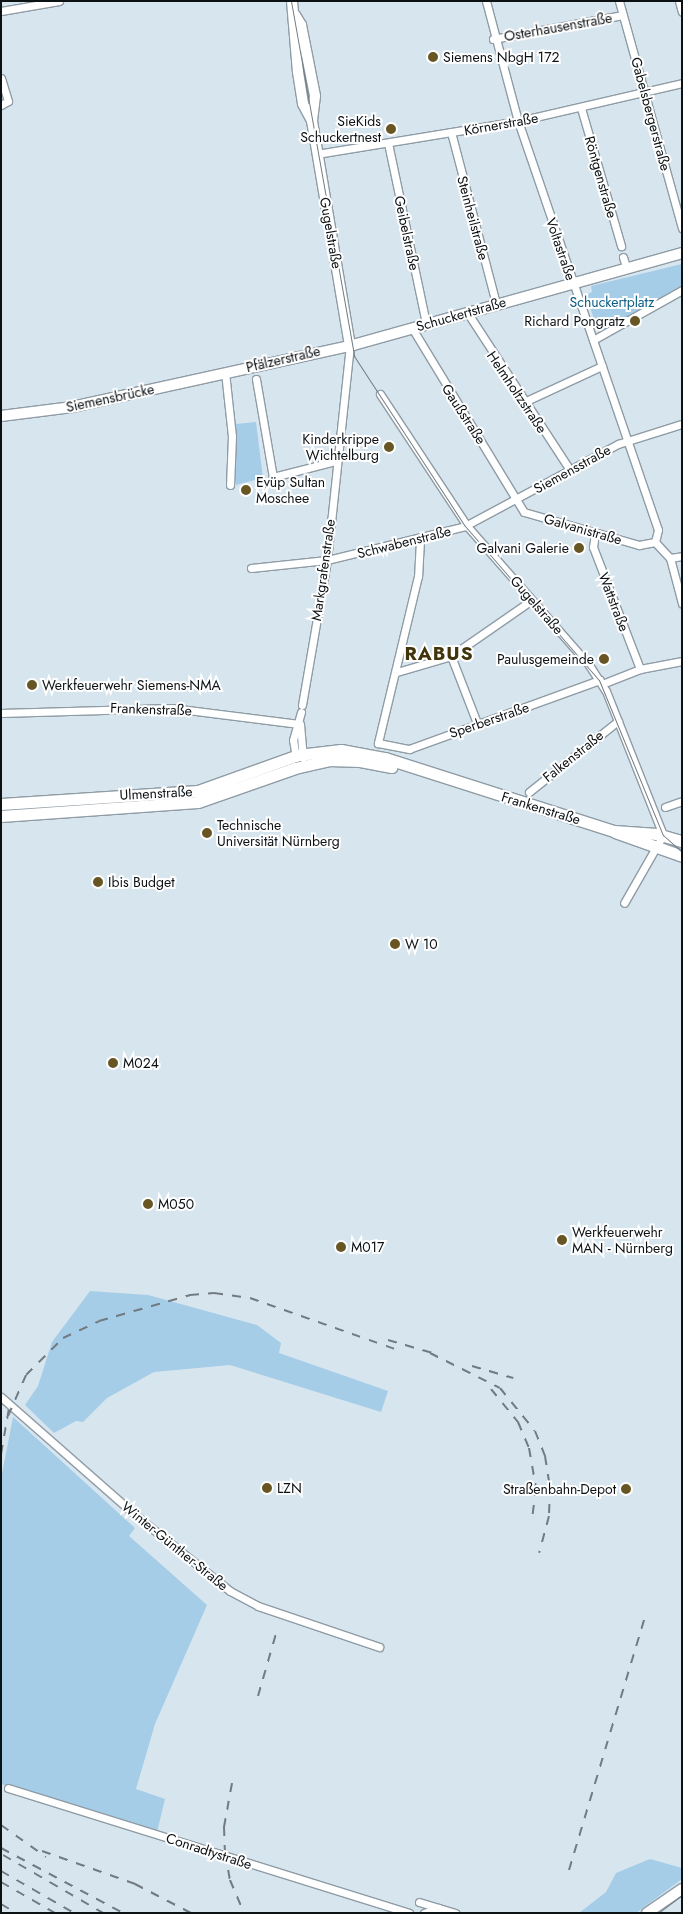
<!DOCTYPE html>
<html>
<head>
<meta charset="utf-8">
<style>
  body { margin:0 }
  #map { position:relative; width:683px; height:1914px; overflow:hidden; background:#d7e5ef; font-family:Jost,sans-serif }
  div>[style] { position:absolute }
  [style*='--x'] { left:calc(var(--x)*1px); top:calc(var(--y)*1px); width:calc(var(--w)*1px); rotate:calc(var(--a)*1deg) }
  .green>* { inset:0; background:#a5cde7 }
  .roads { filter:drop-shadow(1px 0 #8f9ca5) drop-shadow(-1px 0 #8f9ca5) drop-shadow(0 1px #8f9ca5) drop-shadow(0 -1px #8f9ca5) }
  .street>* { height:7px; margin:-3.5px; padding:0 3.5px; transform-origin:3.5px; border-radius:3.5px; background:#fff }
  .secondary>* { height:10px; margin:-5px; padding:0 5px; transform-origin:5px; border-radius:5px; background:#fff }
  .primary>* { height:11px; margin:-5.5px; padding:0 5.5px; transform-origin:5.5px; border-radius:5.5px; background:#fff }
  .tram>* { height:1px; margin:-0.5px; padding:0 0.5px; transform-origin:0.5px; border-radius:0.5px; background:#717b81 }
  .rail>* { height:2px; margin-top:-1px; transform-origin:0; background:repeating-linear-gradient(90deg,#717b81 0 9px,transparent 0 18px) }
  .dots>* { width:14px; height:14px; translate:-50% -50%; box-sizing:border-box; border:2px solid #fff; border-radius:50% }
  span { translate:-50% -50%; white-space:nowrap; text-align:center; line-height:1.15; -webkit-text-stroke:4px #fff; paint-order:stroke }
  .street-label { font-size:14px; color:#0c1114 }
  .poi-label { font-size:14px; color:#0c1114 }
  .left { translate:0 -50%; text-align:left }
  .right { translate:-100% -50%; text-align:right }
  .park-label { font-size:14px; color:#095c83 }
  .district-label { font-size:19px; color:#41340a; font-weight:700; letter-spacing:1px }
  .frame { position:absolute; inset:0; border:2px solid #0c1114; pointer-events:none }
</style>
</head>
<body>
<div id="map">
  <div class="green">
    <div style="clip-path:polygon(682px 264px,682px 287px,604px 331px,597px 328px,586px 295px,592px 292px,591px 286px)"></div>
    <div style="clip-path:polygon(256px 422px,263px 478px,236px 485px,236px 424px)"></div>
    <div style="clip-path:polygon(90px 1291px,148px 1295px,257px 1325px,281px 1343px,279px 1353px,388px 1391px,381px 1412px,230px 1365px,154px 1372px,107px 1398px,83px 1422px,76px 1421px,54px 1433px,25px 1405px,38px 1386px,52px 1342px)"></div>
    <div style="clip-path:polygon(13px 1417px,135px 1528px,129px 1536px,207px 1605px,155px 1724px,136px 1789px,165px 1799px,157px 1832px,1px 1784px,1px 1479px)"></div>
    <div style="clip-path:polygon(650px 1859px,682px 1868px,682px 1879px,636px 1913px,579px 1913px,606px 1892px,616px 1873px)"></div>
  </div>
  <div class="roads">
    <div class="street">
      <div style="--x:486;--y:1;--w:124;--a:75.1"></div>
      <div style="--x:518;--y:121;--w:432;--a:71.1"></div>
      <div style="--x:658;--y:530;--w:12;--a:104"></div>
      <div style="--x:655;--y:542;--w:22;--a:47"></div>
      <div style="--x:670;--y:558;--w:47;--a:75.1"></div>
      <div style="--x:619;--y:1;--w:236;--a:74.5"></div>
      <div style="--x:679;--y:1;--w:11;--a:75"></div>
      <div style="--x:1;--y:11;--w:59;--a:-9.8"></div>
      <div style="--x:493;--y:39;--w:132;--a:-10.5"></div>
      <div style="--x:1;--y:78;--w:24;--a:73"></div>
      <div style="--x:8;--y:101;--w:8;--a:150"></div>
      <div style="--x:581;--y:108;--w:144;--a:73.8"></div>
      <div style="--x:451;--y:132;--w:177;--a:75.3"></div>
      <div style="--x:388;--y:143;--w:185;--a:78.1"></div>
      <div style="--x:317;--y:154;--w:204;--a:-9.3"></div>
      <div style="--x:518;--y:121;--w:168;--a:-13"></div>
      <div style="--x:623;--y:257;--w:10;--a:73"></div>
      <div style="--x:467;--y:312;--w:189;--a:56.9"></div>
      <div style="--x:412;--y:328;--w:215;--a:58.7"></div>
      <div style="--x:524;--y:512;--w:120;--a:16"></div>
      <div style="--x:639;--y:545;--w:16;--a:-11"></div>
      <div style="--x:593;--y:340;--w:102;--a:-29.3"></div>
      <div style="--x:225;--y:372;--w:64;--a:83.8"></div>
      <div style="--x:232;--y:436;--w:49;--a:92.3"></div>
      <div style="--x:256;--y:379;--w:99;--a:80.2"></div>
      <div style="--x:273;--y:477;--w:65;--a:-14.3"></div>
      <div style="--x:380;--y:394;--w:158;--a:56.6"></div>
      <div style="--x:467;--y:526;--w:185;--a:48.7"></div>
      <div style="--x:589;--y:665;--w:31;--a:57"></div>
      <div style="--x:606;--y:691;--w:155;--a:68.4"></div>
      <div style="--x:663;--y:835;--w:78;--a:119.8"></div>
      <div style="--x:524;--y:402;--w:86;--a:-24.8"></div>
      <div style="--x:595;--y:533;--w:14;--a:98"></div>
      <div style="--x:593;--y:547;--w:131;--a:68.9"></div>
      <div style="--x:420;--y:540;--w:36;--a:93"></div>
      <div style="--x:418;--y:576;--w:172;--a:103.5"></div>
      <div style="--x:378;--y:743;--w:32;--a:11"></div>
      <div style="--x:409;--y:749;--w:203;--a:-19.9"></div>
      <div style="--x:670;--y:558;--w:12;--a:-9"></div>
      <div style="--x:251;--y:568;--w:76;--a:-6"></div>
      <div style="--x:327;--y:560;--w:142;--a:-13.8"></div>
      <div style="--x:465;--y:526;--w:174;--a:-28.2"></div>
      <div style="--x:618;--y:444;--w:67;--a:-17.4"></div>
      <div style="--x:451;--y:656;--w:72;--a:68.8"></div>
      <div style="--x:397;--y:672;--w:56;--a:-16.5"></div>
      <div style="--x:451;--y:656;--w:98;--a:-34.7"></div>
      <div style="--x:602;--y:684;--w:41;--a:-21.5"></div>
      <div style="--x:640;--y:669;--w:43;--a:-10.8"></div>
      <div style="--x:302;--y:705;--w:147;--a:-80.2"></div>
      <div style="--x:327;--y:560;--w:216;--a:-83.9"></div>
      <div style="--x:1;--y:713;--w:171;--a:-1.7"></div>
      <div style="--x:172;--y:708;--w:128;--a:7.2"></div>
      <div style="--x:300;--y:724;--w:34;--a:85"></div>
      <div style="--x:296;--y:758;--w:18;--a:-99"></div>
      <div style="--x:293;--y:740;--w:29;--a:-74"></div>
      <div style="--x:529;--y:792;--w:114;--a:-38.6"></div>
      <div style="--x:665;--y:807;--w:18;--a:-19"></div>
      <div style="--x:1;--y:1397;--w:177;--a:41.3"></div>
      <div style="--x:134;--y:1514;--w:123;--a:38.7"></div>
      <div style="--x:230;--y:1591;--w:32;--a:28"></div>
      <div style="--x:258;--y:1606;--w:128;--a:18.7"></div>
      <div style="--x:8;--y:1788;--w:420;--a:17.3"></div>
      <div style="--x:419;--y:1902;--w:38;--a:17"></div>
      <div style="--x:424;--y:1913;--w:15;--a:-20"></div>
    </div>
    <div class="secondary">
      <div style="--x:292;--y:1;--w:71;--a:85.2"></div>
      <div style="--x:298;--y:72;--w:32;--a:81"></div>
      <div style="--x:303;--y:104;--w:19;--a:62"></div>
      <div style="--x:312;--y:121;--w:227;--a:80.4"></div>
      <div style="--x:295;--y:15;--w:12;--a:59"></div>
      <div style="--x:301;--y:25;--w:72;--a:78.8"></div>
      <div style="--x:315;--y:96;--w:25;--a:97"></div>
      <div style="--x:1;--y:416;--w:72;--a:-7.2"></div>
      <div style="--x:72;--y:407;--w:288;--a:-12.4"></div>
      <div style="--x:353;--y:345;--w:342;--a:-15.6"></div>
      <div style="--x:647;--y:1913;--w:42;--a:-34.4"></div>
    </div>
    <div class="primary">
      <div style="--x:1;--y:804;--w:197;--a:-3.8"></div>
      <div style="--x:198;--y:791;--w:106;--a:-19.8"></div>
      <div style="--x:298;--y:755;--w:43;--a:-6.6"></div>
      <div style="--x:341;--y:750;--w:45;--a:10.3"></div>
      <div style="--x:385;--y:758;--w:240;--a:17.7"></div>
      <div style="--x:614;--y:831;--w:43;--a:4"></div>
      <div style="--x:657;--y:834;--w:26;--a:16"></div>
      <div style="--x:1;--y:816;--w:197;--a:-4.1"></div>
      <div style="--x:198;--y:802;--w:103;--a:-19.3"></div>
      <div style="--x:295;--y:768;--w:35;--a:-13"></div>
      <div style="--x:329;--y:760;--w:31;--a:2"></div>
      <div style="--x:360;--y:761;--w:32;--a:11"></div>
      <div style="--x:615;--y:832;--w:71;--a:19.7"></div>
    </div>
  </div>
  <div class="tram">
    <div style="--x:291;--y:1;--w:361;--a:79.9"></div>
    <div style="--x:354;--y:356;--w:203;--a:56.9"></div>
    <div style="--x:465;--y:526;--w:204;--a:49"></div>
    <div style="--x:599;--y:680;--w:168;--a:67.6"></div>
    <div style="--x:663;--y:835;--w:25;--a:42"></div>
    <div style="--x:658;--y:1913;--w:30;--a:-37"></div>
  </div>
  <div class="rail">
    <div style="--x:388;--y:1340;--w:50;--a:16.3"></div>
    <div style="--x:430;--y:1353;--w:78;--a:26.6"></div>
    <div style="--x:500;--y:1388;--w:55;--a:50.9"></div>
    <div style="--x:535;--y:1431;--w:27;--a:68"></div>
    <div style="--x:545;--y:1456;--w:30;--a:81"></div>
    <div style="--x:550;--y:1486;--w:30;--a:92"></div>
    <div style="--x:549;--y:1516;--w:38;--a:105"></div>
    <div style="--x:472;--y:1366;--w:43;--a:16.3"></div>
    <div style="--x:491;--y:1389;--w:43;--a:50.7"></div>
    <div style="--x:518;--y:1422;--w:28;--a:67"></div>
    <div style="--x:529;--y:1448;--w:40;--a:80"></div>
    <div style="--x:536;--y:1487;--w:32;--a:97"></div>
    <div style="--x:8;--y:1416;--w:45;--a:-66.3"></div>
    <div style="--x:26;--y:1375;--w:52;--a:-45"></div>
    <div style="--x:63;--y:1338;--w:40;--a:-25"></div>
    <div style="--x:99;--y:1321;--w:95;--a:-15.9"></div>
    <div style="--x:190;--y:1295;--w:24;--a:-5"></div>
    <div style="--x:214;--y:1293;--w:36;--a:8"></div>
    <div style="--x:250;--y:1298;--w:157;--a:19.4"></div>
    <div style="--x:1;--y:1454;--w:47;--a:-80.1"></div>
    <div style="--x:258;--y:1696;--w:69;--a:-73.9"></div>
    <div style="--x:232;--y:1783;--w:45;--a:100.3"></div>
    <div style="--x:224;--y:1827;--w:25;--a:88"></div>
    <div style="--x:225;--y:1852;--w:28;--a:80"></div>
    <div style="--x:230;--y:1880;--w:36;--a:67"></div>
    <div style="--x:1;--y:1825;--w:55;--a:35.4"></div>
    <div style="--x:1;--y:1848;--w:138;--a:28"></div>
    <div style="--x:42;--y:1851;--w:99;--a:19.5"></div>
    <div style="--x:135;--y:1884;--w:63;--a:27.4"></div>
    <div style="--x:3;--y:1855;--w:116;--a:30.1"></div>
    <div style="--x:569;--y:1870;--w:265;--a:-73.3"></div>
    <div style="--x:1;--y:1871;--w:84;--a:29.9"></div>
    <div style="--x:1;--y:1882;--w:62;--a:29.9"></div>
    <div style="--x:1;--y:1904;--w:17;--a:31"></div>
  </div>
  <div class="dots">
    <div style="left:433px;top:57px;background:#675523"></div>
    <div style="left:391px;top:129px;background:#675523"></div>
    <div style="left:635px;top:321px;background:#675523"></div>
    <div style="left:389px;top:447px;background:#675523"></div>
    <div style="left:246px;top:490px;background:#675523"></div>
    <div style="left:579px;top:548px;background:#675523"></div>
    <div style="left:604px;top:659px;background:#675523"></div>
    <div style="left:32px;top:685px;background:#675523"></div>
    <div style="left:207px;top:833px;background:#675523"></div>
    <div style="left:98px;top:882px;background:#675523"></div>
    <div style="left:395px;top:944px;background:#675523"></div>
    <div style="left:113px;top:1063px;background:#675523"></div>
    <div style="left:148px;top:1204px;background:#675523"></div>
    <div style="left:562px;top:1240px;background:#675523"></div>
    <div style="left:341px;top:1247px;background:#675523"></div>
    <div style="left:267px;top:1488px;background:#675523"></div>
    <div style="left:626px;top:1489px;background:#675523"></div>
  </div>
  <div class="street-label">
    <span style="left:558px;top:27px;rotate:-10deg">Osterhausenstraße</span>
    <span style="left:651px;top:114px;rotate:75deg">Gabelsbergerstraße</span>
    <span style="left:501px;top:124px;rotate:-10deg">Körnerstraße</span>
    <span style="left:601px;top:177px;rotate:74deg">Röntgenstraße</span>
    <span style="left:473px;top:218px;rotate:75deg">Steinheilstraße</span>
    <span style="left:331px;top:233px;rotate:80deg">Gugelstraße</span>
    <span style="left:407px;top:233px;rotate:78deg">Geibelstraße</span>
    <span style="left:561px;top:249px;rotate:71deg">Voltastraße</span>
    <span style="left:461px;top:314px;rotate:-16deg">Schuckertstraße</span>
    <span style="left:283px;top:359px;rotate:-13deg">Pfälzerstraße</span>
    <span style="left:517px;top:392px;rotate:56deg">Helmholtzstraße</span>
    <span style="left:110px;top:398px;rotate:-12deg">Siemensbrücke</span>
    <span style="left:464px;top:414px;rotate:57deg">Gaußstraße</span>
    <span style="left:572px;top:469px;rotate:-29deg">Siemensstraße</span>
    <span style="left:583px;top:529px;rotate:16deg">Galvanistraße</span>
    <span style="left:404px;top:542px;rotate:-14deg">Schwabenstraße</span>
    <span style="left:323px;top:570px;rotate:-82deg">Markgrafenstraße</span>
    <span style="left:614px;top:602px;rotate:69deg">Wattstraße</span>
    <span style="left:537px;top:605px;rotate:49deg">Gugelstraße</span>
    <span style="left:151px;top:709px;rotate:2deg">Frankenstraße</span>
    <span style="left:489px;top:720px;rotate:-19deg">Sperberstraße</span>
    <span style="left:573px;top:756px;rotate:-39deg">Falkenstraße</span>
    <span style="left:156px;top:793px;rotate:-3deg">Ulmenstraße</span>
    <span style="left:541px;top:808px;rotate:17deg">Frankenstraße</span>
    <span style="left:175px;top:1546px;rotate:39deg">Winter-Günther-Straße</span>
    <span style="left:209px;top:1851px;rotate:18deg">Conradtystraße</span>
  </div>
  <div class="poi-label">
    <span class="left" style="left:443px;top:57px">Siemens NbgH 172</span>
    <span class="right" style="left:381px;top:129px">SieKids<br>Schuckertnest</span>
    <span class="right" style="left:625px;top:321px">Richard Pongratz</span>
    <span class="right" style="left:379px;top:447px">Kinderkrippe<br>Wichtelburg</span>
    <span class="left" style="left:256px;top:490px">Eyüp Sultan<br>Moschee</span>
    <span class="right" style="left:569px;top:548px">Galvani Galerie</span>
    <span class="right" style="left:594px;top:659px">Paulusgemeinde</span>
    <span class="left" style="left:42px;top:685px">Werkfeuerwehr Siemens-NMA</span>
    <span class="left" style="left:217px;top:833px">Technische<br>Universität Nürnberg</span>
    <span class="left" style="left:108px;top:882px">Ibis Budget</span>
    <span class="left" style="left:405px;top:944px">W 10</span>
    <span class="left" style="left:123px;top:1063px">M024</span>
    <span class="left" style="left:158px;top:1204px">M050</span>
    <span class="left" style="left:572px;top:1240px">Werkfeuerwehr<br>MAN - Nürnberg</span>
    <span class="left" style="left:351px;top:1247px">M017</span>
    <span class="left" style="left:277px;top:1488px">LZN</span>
    <span class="right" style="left:616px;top:1489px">Straßenbahn-Depot</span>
  </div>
  <div class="park-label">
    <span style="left:612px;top:302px">Schuckertplatz</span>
  </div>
  <div class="district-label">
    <span style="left:439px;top:654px">RABUS</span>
  </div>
  <div class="frame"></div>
</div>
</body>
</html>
